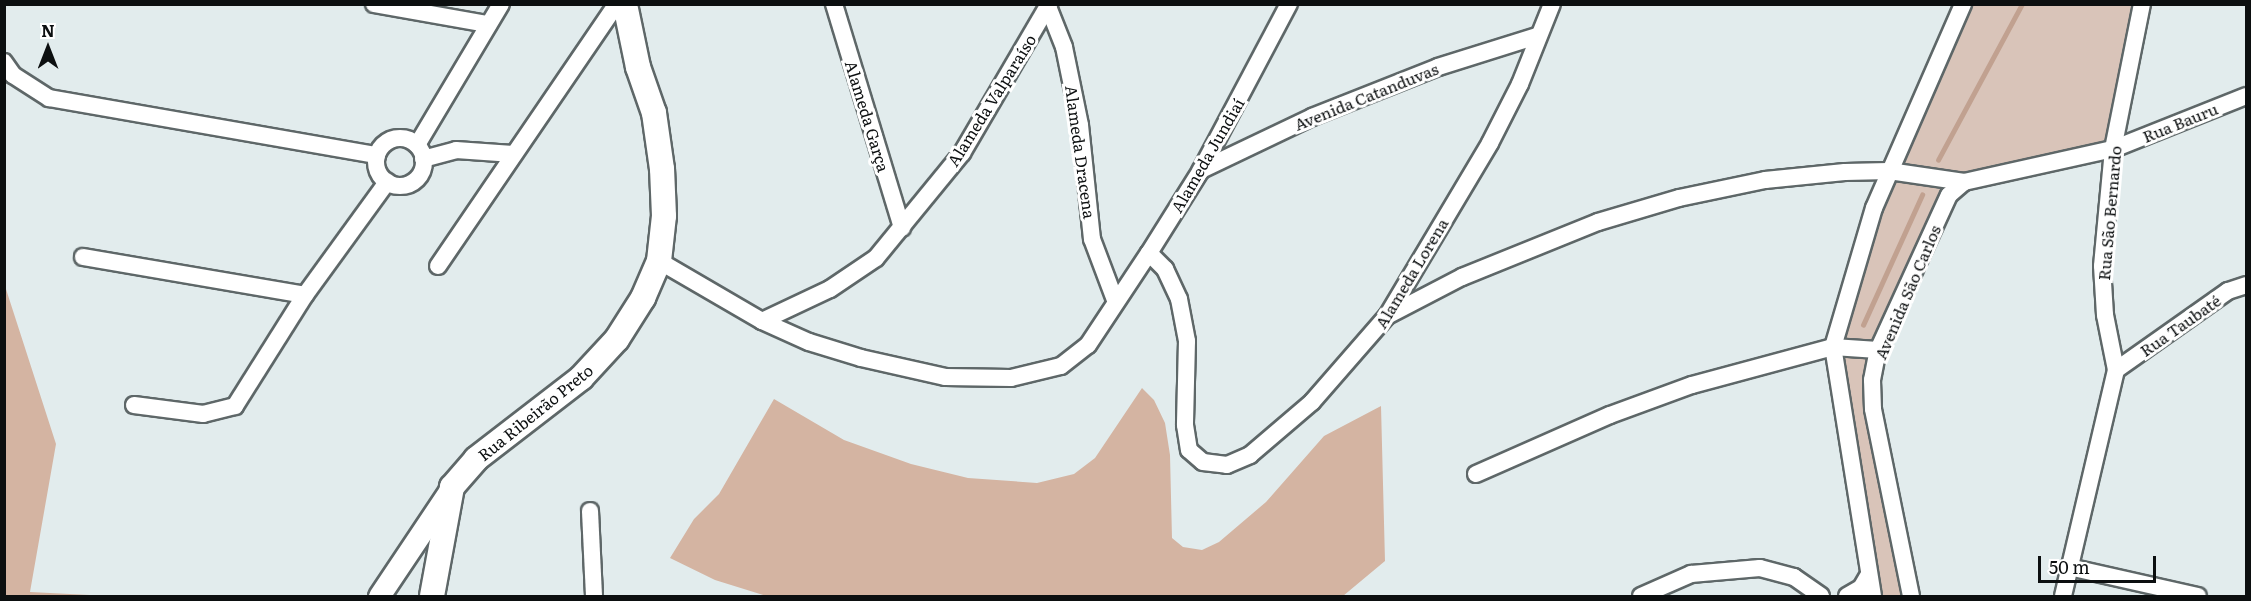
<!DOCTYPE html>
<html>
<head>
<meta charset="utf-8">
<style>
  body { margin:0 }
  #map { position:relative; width:2251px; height:601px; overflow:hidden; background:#e2eced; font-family:Literata,serif }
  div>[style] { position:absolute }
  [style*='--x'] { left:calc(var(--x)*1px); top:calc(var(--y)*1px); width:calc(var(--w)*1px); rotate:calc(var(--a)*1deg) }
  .green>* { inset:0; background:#d9c4b9 }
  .forest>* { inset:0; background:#d4b4a2 }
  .stream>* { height:4.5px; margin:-2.25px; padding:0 2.25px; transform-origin:2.25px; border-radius:2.25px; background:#c1a190 }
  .roads { filter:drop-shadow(2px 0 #5e6768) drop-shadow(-2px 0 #5e6768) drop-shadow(0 2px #5e6768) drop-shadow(0 -2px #5e6768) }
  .minor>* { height:16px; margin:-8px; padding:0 8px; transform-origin:8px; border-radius:8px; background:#fff }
  .minor>.ring { margin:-8px; padding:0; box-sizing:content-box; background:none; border:16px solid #fff; border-radius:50% }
  .tertiary>* { height:21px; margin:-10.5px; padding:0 10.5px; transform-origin:10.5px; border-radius:10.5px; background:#fff }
  .secondary>* { height:24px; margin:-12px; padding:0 12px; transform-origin:12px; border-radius:12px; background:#fff }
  span { translate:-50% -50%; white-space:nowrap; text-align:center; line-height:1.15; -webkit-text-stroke:6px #fff; paint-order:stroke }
  .street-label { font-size:16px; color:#0c0f10 }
  .frame { position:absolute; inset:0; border:6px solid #0c0f10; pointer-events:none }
  .north { position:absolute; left:18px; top:18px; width:60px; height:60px; -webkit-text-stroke:4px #fff; paint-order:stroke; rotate:0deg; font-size:16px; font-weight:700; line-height:24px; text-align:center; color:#0c0f10 }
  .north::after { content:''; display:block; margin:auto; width:21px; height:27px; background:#0c0f10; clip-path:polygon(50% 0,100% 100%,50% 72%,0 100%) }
  .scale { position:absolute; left:2038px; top:556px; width:118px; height:27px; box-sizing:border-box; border:3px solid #0c0f10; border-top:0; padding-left:8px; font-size:18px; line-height:21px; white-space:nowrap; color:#0c0f10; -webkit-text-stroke:4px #fff; paint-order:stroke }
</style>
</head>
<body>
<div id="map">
  <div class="green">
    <div style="clip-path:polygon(1963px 5px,2142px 5px,2113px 149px,1949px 195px,1872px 380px,1911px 596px,1873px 596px,1834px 372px,1861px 261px)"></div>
  </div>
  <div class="forest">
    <div style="clip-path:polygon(5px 286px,56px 444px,30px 592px,110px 596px,5px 596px)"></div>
    <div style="clip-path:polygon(1142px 388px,1154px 400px,1165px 423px,1170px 455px,1172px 538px,1183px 547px,1202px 550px,1219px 542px,1266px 502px,1324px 436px,1381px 406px,1385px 561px,1343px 596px,766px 596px,715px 580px,670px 558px,694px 519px,719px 494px,774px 399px,844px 440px,911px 464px,968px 478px,1037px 483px,1074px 474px,1095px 458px)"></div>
  </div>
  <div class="stream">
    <div style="--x:1938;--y:160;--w:177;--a:-61.7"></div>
    <div style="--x:1863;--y:325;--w:143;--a:-65.6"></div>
  </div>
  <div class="roads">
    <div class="minor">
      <div style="--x:374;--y:4;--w:116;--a:10"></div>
      <div style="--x:834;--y:4;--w:234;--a:73.1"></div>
      <div style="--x:1047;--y:4;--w:46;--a:68.4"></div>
      <div style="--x:1064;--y:47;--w:80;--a:78.4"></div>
      <div style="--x:1080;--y:125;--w:115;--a:84"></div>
      <div style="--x:1092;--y:239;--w:65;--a:69.3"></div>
      <div style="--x:4;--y:62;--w:16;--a:55"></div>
      <div style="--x:13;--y:75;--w:43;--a:32.6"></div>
      <div style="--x:49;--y:98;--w:333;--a:9.9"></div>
      <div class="ring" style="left:376px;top:138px;width:32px;height:32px"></div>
      <div style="--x:417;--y:145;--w:164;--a:-59.2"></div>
      <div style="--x:423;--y:159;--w:34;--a:-15"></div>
      <div style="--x:456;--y:150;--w:57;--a:4"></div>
      <div style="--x:1201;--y:170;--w:123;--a:-25.5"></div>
      <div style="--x:1312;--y:117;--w:136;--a:-21.6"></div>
      <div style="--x:1438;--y:67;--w:104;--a:-17.4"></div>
      <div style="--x:1149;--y:253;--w:23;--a:45"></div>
      <div style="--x:1165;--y:269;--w:33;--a:65"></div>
      <div style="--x:1179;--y:299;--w:43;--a:79.2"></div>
      <div style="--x:1187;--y:341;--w:84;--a:91.4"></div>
      <div style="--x:1185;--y:425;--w:25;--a:81"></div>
      <div style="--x:1189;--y:450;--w:18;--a:41"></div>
      <div style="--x:1203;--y:462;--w:24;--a:7"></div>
      <div style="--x:1227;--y:465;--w:25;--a:-23"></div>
      <div style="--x:1250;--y:455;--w:82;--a:-40.5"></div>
      <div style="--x:1312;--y:402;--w:114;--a:-48.9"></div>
      <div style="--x:1387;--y:316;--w:201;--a:-59.2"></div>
      <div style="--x:1490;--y:143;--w:66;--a:-63"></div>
      <div style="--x:1520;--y:84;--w:86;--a:-68.2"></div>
      <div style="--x:83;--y:257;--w:225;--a:9.7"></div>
      <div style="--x:659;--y:261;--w:119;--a:30.2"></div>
      <div style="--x:762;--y:321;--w:51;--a:24.1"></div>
      <div style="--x:809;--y:342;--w:54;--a:17.1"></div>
      <div style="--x:861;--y:358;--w:86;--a:12.7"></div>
      <div style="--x:945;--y:377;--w:66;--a:0.9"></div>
      <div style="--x:1011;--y:378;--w:51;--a:-13.5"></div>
      <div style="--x:1061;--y:366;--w:34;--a:-38"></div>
      <div style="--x:1088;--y:345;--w:110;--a:-56.5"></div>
      <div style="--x:1149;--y:253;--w:98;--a:-57.9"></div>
      <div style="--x:1201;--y:170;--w:188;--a:-62.1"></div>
      <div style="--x:438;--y:266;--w:317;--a:-55.7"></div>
      <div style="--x:1387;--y:316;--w:85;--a:-27.5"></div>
      <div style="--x:1462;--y:277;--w:147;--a:-22"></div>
      <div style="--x:1598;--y:222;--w:84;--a:-16.5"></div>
      <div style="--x:1679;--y:198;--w:88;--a:-11.8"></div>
      <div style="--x:1765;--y:180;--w:80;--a:-5.7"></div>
      <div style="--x:1845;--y:172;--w:44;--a:-1.3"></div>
      <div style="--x:1889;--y:171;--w:76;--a:8.3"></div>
      <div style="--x:762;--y:321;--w:75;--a:-25.2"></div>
      <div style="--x:830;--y:289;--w:55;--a:-34"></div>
      <div style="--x:876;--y:258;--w:136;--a:-50.7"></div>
      <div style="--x:962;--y:153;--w:173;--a:-59.7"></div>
      <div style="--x:2116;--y:370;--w:137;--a:-35.2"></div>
      <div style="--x:2228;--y:291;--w:19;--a:-18"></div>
      <div style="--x:134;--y:405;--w:70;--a:7.4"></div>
      <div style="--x:203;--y:414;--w:33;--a:-14"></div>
      <div style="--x:235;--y:406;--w:131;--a:-57.8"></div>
      <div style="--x:305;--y:295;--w:140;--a:-54"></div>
      <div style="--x:1476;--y:474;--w:146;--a:-23.8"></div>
      <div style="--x:1610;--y:415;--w:87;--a:-20.1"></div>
      <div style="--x:1692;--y:385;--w:146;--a:-15.1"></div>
      <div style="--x:1833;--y:347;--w:45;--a:3.8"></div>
      <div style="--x:590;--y:511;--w:85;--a:87.3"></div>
      <div style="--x:2069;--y:567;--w:132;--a:12.7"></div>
      <div style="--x:1641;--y:596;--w:55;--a:-23.7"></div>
      <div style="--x:1691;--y:574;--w:69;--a:-5"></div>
      <div style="--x:1760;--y:568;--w:35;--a:15"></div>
      <div style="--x:1794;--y:577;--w:33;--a:35"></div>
      <div style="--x:1847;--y:596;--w:16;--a:-30"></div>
      <div style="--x:1861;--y:588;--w:16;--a:-60"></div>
      <div style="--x:1873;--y:596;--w:252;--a:-99.1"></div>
      <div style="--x:1833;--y:347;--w:145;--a:-73.6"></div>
      <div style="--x:1874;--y:208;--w:223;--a:-66.4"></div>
      <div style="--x:1911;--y:596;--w:191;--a:-101.5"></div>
      <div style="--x:1873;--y:409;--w:29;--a:-92"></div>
      <div style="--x:1872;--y:380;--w:31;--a:-79"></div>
      <div style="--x:1878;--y:350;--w:170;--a:-65.4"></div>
      <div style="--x:1949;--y:195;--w:20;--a:-41"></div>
      <div style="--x:1964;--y:182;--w:153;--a:-12.5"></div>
      <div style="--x:2113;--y:149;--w:143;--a:-21.7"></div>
      <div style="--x:2063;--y:596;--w:232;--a:-76.8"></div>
      <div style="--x:2116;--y:370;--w:56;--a:-101.3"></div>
      <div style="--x:2105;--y:315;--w:49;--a:-93.5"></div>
      <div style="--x:2102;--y:266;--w:118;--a:-84.6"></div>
      <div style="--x:2113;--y:149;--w:148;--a:-78.7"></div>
    </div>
    <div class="tertiary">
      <div style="--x:379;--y:596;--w:128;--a:-56.2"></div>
    </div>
    <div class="secondary">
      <div style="--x:432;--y:596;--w:111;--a:-79.6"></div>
      <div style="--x:452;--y:487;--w:37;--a:-49"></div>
      <div style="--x:476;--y:459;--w:133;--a:-37.6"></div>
      <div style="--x:581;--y:378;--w:53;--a:-47.3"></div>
      <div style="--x:617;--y:339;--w:49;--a:-57.6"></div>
      <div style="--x:643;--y:298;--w:40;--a:-66.6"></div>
      <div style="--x:659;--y:261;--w:45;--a:-83.7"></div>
      <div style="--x:664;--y:216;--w:47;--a:-92.4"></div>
      <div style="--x:662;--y:169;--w:57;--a:-98.1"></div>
      <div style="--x:654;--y:113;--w:49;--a:-109.2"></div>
      <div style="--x:638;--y:67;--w:64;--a:-101.7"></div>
    </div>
  </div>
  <div class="street-label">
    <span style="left:1366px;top:96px;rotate:-22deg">Avenida Catanduvas</span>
    <span style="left:991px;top:100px;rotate:-58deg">Alameda Valparaíso</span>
    <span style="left:868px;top:116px;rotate:73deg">Alameda Garça</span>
    <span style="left:2180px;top:122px;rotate:-22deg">Rua Bauru</span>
    <span style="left:1081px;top:152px;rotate:82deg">Alameda Dracena</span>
    <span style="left:1207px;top:155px;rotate:-60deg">Alameda Jundiaí</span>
    <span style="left:2109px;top:213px;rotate:-85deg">Rua São Bernardo</span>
    <span style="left:1411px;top:273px;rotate:-59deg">Alameda Lorena</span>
    <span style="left:1907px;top:292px;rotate:-67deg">Avenida São Carlos</span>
    <span style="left:2180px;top:325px;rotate:-35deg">Rua Taubaté</span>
    <span style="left:535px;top:412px;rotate:-39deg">Rua Ribeirão Preto</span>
  </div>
  <div class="frame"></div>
  <div class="north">N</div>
  <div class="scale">50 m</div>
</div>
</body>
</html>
